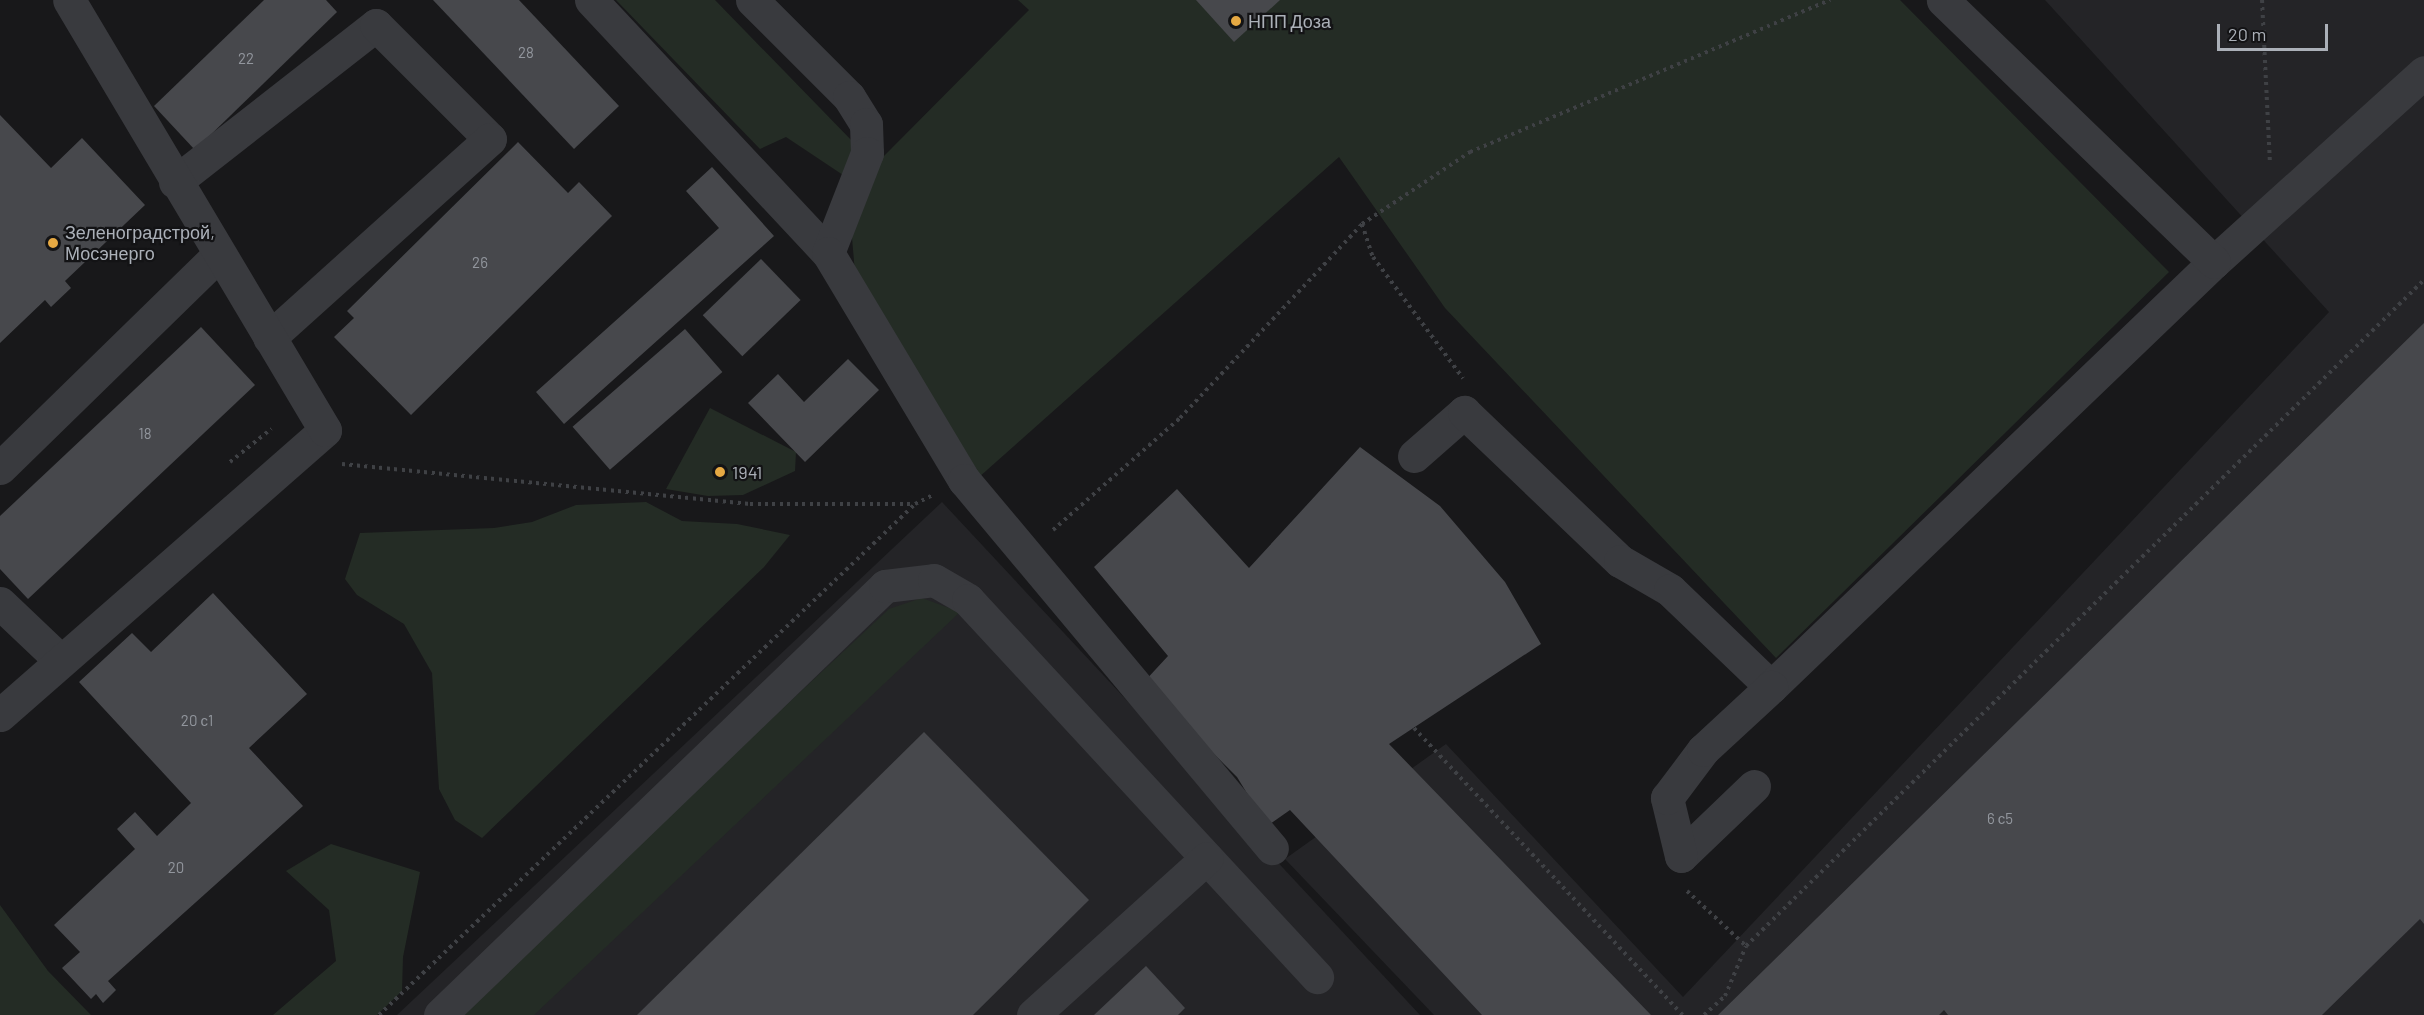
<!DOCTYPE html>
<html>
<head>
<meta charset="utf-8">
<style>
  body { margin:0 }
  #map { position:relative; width:2424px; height:1015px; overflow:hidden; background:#18181a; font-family:Barlow,sans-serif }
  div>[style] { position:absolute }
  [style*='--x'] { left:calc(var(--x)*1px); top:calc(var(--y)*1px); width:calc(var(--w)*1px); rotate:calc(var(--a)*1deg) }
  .built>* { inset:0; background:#242427 }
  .green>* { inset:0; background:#242c25 }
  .building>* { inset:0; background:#47484c; transform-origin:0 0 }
  .path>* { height:4px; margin-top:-2px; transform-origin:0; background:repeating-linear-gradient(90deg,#3f4145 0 3px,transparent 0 7.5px) }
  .minor>* { height:33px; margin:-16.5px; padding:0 16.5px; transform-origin:16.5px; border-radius:16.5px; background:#393a3e }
  .dots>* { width:16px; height:16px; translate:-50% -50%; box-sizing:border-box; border:3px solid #131315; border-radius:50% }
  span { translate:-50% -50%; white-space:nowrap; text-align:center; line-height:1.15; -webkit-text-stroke:4.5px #131315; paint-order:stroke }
  .number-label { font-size:15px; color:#92969d }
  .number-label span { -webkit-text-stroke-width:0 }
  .poi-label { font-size:18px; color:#abb0b8 }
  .left { translate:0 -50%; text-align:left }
  .scale { position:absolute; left:2217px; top:24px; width:111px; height:27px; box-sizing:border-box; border:3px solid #abb0b8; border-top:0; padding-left:8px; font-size:18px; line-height:21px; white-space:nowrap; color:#abb0b8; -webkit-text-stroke:4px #131315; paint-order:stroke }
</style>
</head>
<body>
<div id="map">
  <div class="built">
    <div style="clip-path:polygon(2045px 0,2424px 0,2424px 1015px,1434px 1015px,1285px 859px,1446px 744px,1683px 997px,2329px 312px)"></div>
    <div style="clip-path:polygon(942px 502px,1420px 1015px,397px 1015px)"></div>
  </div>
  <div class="green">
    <div style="clip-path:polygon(616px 0,715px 0,855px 144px,843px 175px,786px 137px,760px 149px)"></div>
    <div style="clip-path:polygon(1018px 0,1900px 0,2169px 272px,1776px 658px,1445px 308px,1339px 157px,978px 478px,857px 296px,851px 226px,879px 161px,1029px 10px)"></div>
    <div style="clip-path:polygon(710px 408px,796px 452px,795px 471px,743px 495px,708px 496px,666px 489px)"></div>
    <div style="clip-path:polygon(646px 502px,682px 521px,737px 524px,790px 535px,764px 567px,482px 838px,455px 820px,439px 789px,432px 673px,404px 624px,357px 595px,345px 579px,360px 533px,494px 528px,532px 522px,576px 505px)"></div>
    <div style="clip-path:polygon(922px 598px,960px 612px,534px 1015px,455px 1015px,889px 609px)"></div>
    <div style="clip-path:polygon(331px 844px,420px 872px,403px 957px,402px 991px,377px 1015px,273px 1015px,336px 961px,329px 910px,286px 871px)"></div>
    <div style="clip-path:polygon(0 905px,48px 971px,91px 1015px,0 1015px)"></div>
  </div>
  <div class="building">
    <div style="clip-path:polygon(264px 0,326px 0,337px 12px,195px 150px,154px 106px)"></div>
    <div style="clip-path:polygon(433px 0,519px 0,619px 106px,574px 149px)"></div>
    <div style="clip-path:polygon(1196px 0,1280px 0,1234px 42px)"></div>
    <div style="clip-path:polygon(0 115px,51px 168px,82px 138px,145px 205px,65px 281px,71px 288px,51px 307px,45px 300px,0 343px)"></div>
    <div style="clip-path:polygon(518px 142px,568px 193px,579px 182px,612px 216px,411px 415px,334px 337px,354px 318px,347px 311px)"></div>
    <div style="clip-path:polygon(712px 167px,774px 236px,564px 424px,536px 392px,719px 228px,686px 191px)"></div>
    <div style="left:761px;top:259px;width:57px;height:81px;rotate:46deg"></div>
    <div style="clip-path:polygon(2424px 323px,2424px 924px,2420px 919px,2322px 1015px,1948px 1015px,1944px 1010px,1939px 1015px,1718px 1015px)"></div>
    <div style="clip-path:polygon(201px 327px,255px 385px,28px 599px,0 569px,0 516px)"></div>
    <div style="left:685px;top:329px;width:57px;height:149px;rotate:49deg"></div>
    <div style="clip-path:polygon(848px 359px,879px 390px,805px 462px,748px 403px,778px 374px,804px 402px)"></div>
    <div style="clip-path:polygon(1360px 447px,1440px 506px,1505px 582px,1541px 644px,1389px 744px,1651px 1015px,1482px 1015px,1290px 810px,1267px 826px,1237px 777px,1143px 683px,1168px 656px,1094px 567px,1177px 489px,1249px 568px)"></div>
    <div style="clip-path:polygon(213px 593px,307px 694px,249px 748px,303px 806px,108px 981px,116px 990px,103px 1003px,96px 994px,91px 999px,62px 968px,80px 952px,54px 925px,135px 849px,117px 829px,135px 812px,157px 836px,191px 803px,79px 682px,132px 633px,151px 652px)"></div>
    <div style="clip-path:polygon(924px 732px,1089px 900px,973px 1015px,637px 1015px)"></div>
    <div style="clip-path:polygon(1146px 966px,1185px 1008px,1178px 1015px,1094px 1015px)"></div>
  </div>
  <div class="path">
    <div style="--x:2262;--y:0;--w:164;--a:87.2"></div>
    <div style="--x:1362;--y:224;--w:35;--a:72"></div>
    <div style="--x:1373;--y:257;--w:151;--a:53.4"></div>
    <div style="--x:230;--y:462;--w:53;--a:-38.8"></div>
    <div style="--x:342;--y:464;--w:410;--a:5.6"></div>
    <div style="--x:750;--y:504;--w:165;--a:0"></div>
    <div style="--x:1053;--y:530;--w:169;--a:-41.4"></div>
    <div style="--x:1180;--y:418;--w:266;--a:-46.8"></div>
    <div style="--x:1362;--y:224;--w:130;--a:-33.7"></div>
    <div style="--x:1470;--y:152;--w:391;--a:-22.9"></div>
    <div style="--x:1414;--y:728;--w:393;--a:46.9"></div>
    <div style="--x:1687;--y:891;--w:81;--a:43"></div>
    <div style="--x:379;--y:1015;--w:741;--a:-43.63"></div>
    <div style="--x:915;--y:504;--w:20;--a:-27"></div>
    <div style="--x:1704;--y:1015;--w:28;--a:-42"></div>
    <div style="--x:1725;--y:996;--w:54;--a:-67.2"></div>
    <div style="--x:1746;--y:946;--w:950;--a:-44.49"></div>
  </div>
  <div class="minor">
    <div style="--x:591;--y:0;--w:347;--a:46.9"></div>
    <div style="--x:752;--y:0;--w:137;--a:45"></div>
    <div style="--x:849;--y:97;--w:32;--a:58"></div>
    <div style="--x:866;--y:124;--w:29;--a:88"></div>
    <div style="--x:867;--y:153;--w:107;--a:111.3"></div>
    <div style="--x:828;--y:253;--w:265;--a:59.1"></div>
    <div style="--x:964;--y:480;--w:480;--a:50.1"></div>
    <div style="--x:175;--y:182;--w:255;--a:-38"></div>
    <div style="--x:376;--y:25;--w:161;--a:45"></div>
    <div style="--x:490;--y:139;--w:297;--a:138"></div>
    <div style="--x:2214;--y:262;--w:283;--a:-42.1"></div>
    <div style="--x:1414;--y:456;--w:67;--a:-41.3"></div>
    <div style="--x:1464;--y:412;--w:216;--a:43.7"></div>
    <div style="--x:1620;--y:561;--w:58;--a:30.1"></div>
    <div style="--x:1670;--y:590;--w:140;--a:43.8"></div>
    <div style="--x:1771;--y:687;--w:614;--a:-43.81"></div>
    <div style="--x:2214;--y:262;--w:377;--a:-136"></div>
    <div style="--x:0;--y:468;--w:306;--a:-44.3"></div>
    <div style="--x:0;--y:603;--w:83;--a:43.5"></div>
    <div style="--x:0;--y:715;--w:432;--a:-41.2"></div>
    <div style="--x:325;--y:430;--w:500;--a:-120.77"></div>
    <div style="--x:1754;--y:786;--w:101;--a:136.2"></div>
    <div style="--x:1681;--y:856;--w:60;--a:-103.6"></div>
    <div style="--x:1667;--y:798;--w:60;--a:-53.1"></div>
    <div style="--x:1703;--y:750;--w:93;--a:-42.8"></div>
    <div style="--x:440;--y:1015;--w:618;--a:-43.95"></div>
    <div style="--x:885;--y:586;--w:49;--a:-7"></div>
    <div style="--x:934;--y:580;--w:39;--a:30"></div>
    <div style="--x:968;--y:600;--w:514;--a:47.21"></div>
    <div style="--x:1033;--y:1015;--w:234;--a:-42.1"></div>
  </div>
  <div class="dots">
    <div style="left:1236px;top:21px;background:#e6a943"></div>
    <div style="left:53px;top:243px;background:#e6a943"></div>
    <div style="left:720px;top:472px;background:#e6a943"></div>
  </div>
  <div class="number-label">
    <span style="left:526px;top:53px">28</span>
    <span style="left:246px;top:59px">22</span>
    <span style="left:480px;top:263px">26</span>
    <span style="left:145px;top:434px">18</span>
    <span style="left:197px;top:721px">20 с1</span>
    <span style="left:2000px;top:819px">6 с5</span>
    <span style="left:176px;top:868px">20</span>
  </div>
  <div class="poi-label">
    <span class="left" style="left:1248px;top:21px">НПП Доза</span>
    <span class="left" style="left:65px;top:243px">Зеленоградстрой,<br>Мосэнерго</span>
    <span class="left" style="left:732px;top:472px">1941</span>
  </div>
  <div class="scale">20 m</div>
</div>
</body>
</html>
